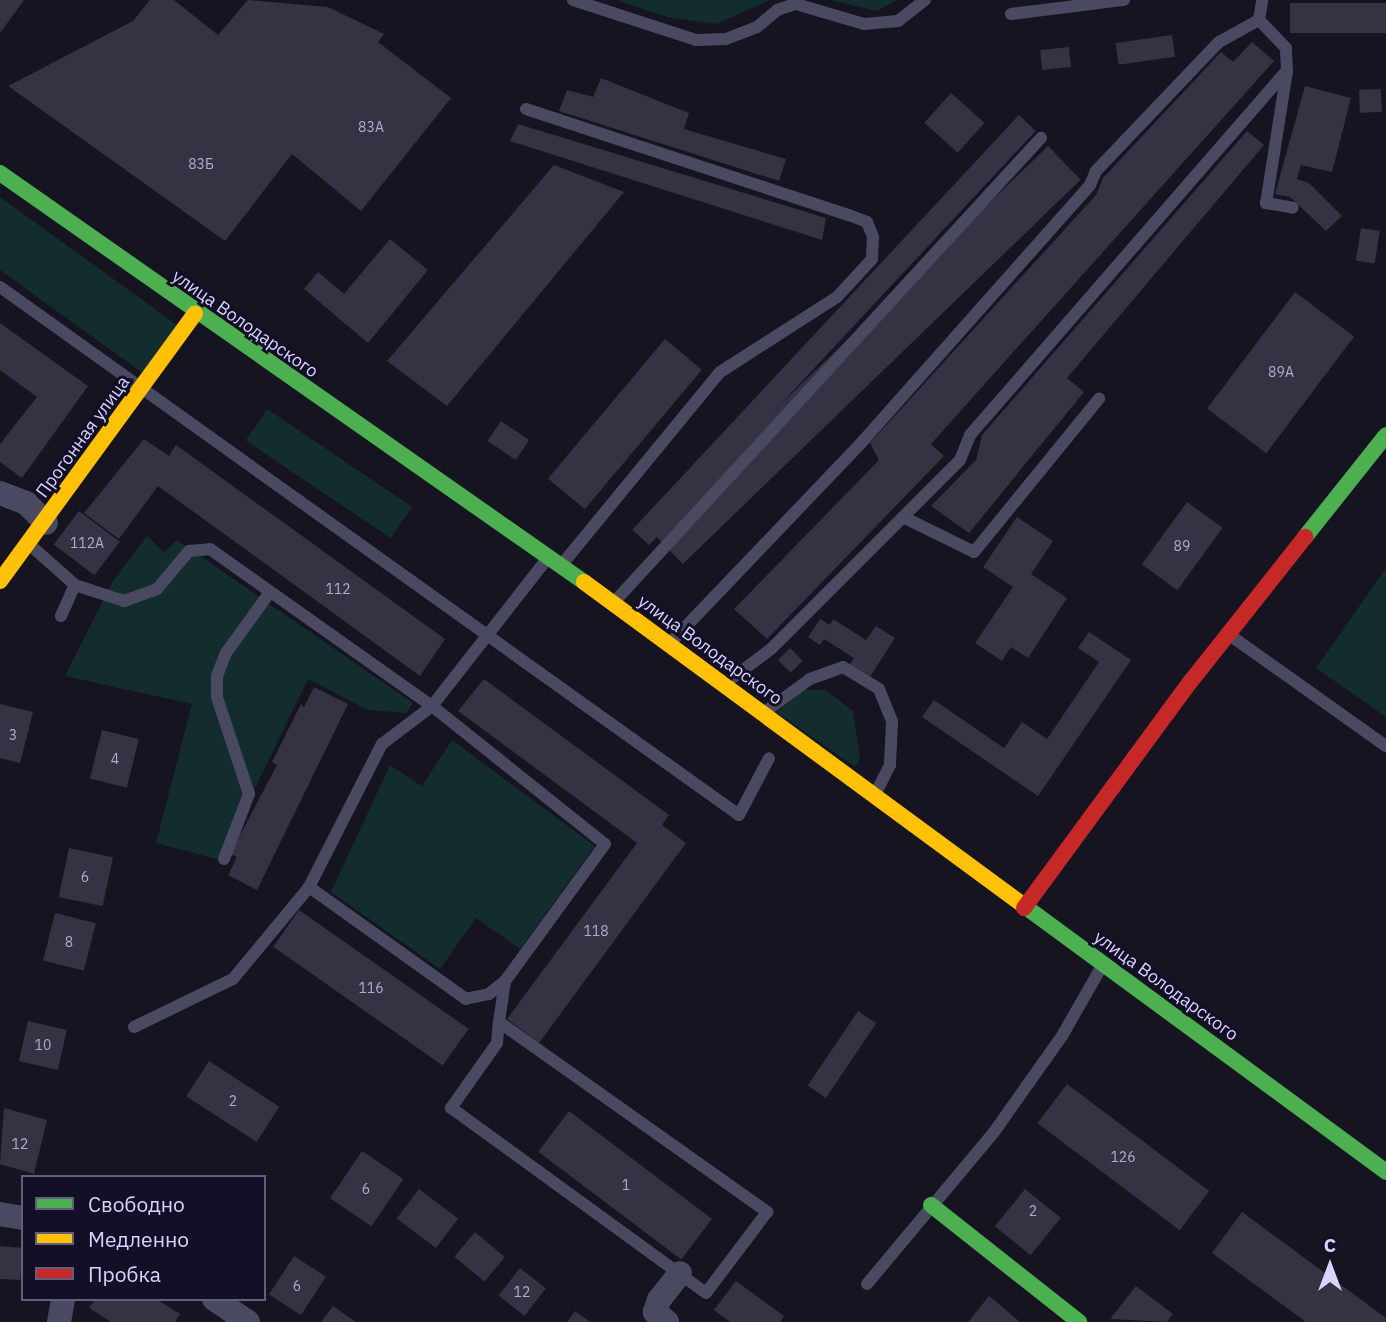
<!DOCTYPE html>
<html>
<head>
<meta charset="utf-8">
<style>
  body { margin:0 }
  #map { position:relative; width:1386px; height:1322px; overflow:hidden; background:#161421; font-family:"IBM Plex Sans",sans-serif }
  div>[style] { position:absolute }
  [style*='--x'] { left:calc(var(--x)*1px); top:calc(var(--y)*1px); width:calc(var(--w)*1px); rotate:calc(var(--a)*1deg) }
  .green>* { inset:0; background:#132c2d; transform-origin:0 0 }
  .building>* { inset:0; background:#343243; transform-origin:0 0 }
  .lane>* { height:12px; margin:-6px; padding:0 6px; transform-origin:6px; border-radius:6px; background:#4a4962 }
  .street>* { height:24px; margin:-12px; padding:0 12px; transform-origin:12px; border-radius:12px; background:#4a4962 }
  .fast>* { height:16px; margin:-8px; padding:0 8px; transform-origin:8px; border-radius:8px; background:#4caf50 }
  .slow>* { height:16px; margin:-8px; padding:0 8px; transform-origin:8px; border-radius:8px; background:#ffc107 }
  .jam>* { height:16px; margin:-8px; padding:0 8px; transform-origin:8px; border-radius:8px; background:#c62828 }
  span { translate:-50% -50%; white-space:nowrap; text-align:center; line-height:1.15; -webkit-text-stroke:6px #130f26; paint-order:stroke }
  .number-label { font-size:14px; color:#b0acd0 }
  .number-label span { -webkit-text-stroke-width:0 }
  .street-label { font-size:18px; color:#d9d4ff }
  .legend { position:absolute; left:21px; top:1175px; width:245px; height:126px; box-sizing:border-box; background:#130f26; border:2px solid #625e7d; margin:0; padding:9px 12px; list-style:none; font-size:21px; color:#d9d4ff }
  .legend li { display:flex; align-items:center; gap:14px; height:35px }
  .legend b { width:35px; border:2px solid #625e7d }
  .north { position:absolute; left:1295px; top:1231px; width:70px; height:70px; -webkit-text-stroke:5px #130f26; paint-order:stroke; rotate:0deg; font-size:19px; font-weight:700; line-height:28px; text-align:center; color:#d9d4ff }
  .north::after { content:''; display:block; margin:auto; width:24px; height:32px; background:#d9d4ff; clip-path:polygon(50% 0,100% 100%,50% 72%,0 100%) }
</style>
</head>
<body>
<div id="map">
  <div class="green">
    <div style="clip-path:polygon(617px 0,770px 0,716px 24px,667px 17px)"></div>
    <div style="clip-path:polygon(830px 0,897px 0,877px 11px)"></div>
    <div style="clip-path:polygon(0 197px,177px 325px,144px 374px,0 270px)"></div>
    <div style="left:267px;top:409px;width:175px;height:38px;rotate:34deg"></div>
    <div style="clip-path:polygon(147px 536px,164px 552px,177px 540px,413px 703px,406px 713px,368px 710px,308px 679px,220px 860px,156px 843px,192px 704px,65px 676px,113px 581px)"></div>
    <div style="clip-path:polygon(1386px 568px,1386px 717px,1316px 668px)"></div>
    <div style="clip-path:polygon(804px 690px,825px 690px,853px 711px,860px 759px,855px 767px,776px 712px)"></div>
    <div style="clip-path:polygon(452px 740px,595px 846px,520px 949px,476px 918px,440px 969px,331px 892px,390px 765px,422px 786px)"></div>
  </div>
  <div class="building">
    <div style="clip-path:polygon(0 0,24px 0,0 33px)"></div>
    <div style="clip-path:polygon(150px 0,174px 0,218px 35px,248px 0,328px 7px,384px 34px,378px 42px,451px 98px,361px 211px,292px 154px,225px 241px,8px 86px,133px 21px)"></div>
    <div style="left:1386px;top:3px;width:30px;height:96px;rotate:90deg"></div>
    <div style="left:1172px;top:35px;width:22px;height:57px;rotate:82deg"></div>
    <div style="clip-path:polygon(1252px 42px,1274px 61px,931px 444px,944px 456px,767px 639px,734px 609px,879px 460px,870px 443px,1096px 195px,1103px 178px,1221px 52px,1233px 62px)"></div>
    <div style="left:1069px;top:47px;width:20px;height:29px;rotate:84deg"></div>
    <div style="clip-path:polygon(601px 78px,689px 113px,684px 129px,786px 159px,779px 181px,559px 111px,567px 90px,593px 97px)"></div>
    <div style="clip-path:polygon(1305px 86px,1351px 98px,1332px 172px,1301px 165px,1297px 179px,1309px 183px,1342px 216px,1326px 231px,1290px 197px,1275px 194px)"></div>
    <div style="left:1381px;top:89px;width:23px;height:22px;rotate:88deg"></div>
    <div style="left:951px;top:93px;width:45px;height:40px;rotate:42deg"></div>
    <div style="left:1019px;top:115px;width:23px;height:567px;rotate:43deg"></div>
    <div style="clip-path:polygon(518px 124px,826px 218px,822px 240px,510px 141px)"></div>
    <div style="clip-path:polygon(1247px 131px,1264px 145px,1067px 378px,1084px 392px,969px 533px,931px 506px,976px 460px,982px 435px)"></div>
    <div style="left:1048px;top:146px;width:47px;height:553px;rotate:46deg"></div>
    <div style="clip-path:polygon(554px 165px,624px 192px,447px 406px,387px 361px)"></div>
    <div style="left:1361px;top:228px;width:19px;height:33px;rotate:9deg"></div>
    <div style="clip-path:polygon(390px 239px,428px 270px,368px 343px,304px 289px,318px 272px,344px 294px)"></div>
    <div style="left:1295px;top:292px;width:74px;height:146px;rotate:37deg"></div>
    <div style="clip-path:polygon(0 323px,88px 386px,22px 478px,0 462px,0 444px,37px 397px,0 370px)"></div>
    <div style="left:665px;top:339px;width:48px;height:182px;rotate:40deg"></div>
    <div style="left:501px;top:421px;width:34px;height:24px;rotate:34deg"></div>
    <div style="clip-path:polygon(144px 439px,169px 456px,176px 445px,445px 639px,420px 676px,158px 486px,119px 539px,84px 513px)"></div>
    <div style="left:1187px;top:502px;width:44px;height:77px;rotate:36deg"></div>
    <div style="left:79px;top:511px;width:51px;height:42px;rotate:37deg"></div>
    <div style="clip-path:polygon(1017px 517px,1053px 541px,1031px 574px,1067px 598px,1028px 658px,1011px 647px,1002px 661px,975px 643px,1013px 587px,983px 567px)"></div>
    <div style="clip-path:polygon(820px 619px,830px 625px,833px 619px,866px 640px,876px 626px,895px 638px,864px 686px,844px 673px,854px 658px,824px 639px,820px 645px,808px 637px)"></div>
    <div style="clip-path:polygon(1089px 632px,1131px 660px,1038px 796px,922px 717px,934px 700px,1004px 748px,1022px 722px,1047px 739px,1099px 662px,1078px 648px)"></div>
    <div style="left:790px;top:648px;width:18px;height:17px;rotate:45deg"></div>
    <div style="clip-path:polygon(484px 679px,669px 815px,662px 825px,686px 843px,539px 1043px,507px 1019px,637px 843px,458px 711px)"></div>
    <div style="clip-path:polygon(314px 687px,348px 704px,257px 890px,228px 875px,237px 857px,230px 854px,277px 765px,272px 762px,301px 704px,304px 707px)"></div>
    <div style="clip-path:polygon(0 704px,33px 712px,20px 763px,0 758px)"></div>
    <div style="left:102px;top:730px;width:38px;height:50px;rotate:14deg"></div>
    <div style="left:69px;top:848px;width:45px;height:50px;rotate:12deg"></div>
    <div style="left:299px;top:910px;width:207px;height:45px;rotate:35deg"></div>
    <div style="left:55px;top:913px;width:42px;height:49px;rotate:14deg"></div>
    <div style="left:858px;top:1011px;width:22px;height:90px;rotate:34deg"></div>
    <div style="left:28px;top:1021px;width:40px;height:41px;rotate:13deg"></div>
    <div style="left:209px;top:1061px;width:84px;height:42px;rotate:33deg"></div>
    <div style="left:1067px;top:1084px;width:178px;height:49px;rotate:37deg"></div>
    <div style="clip-path:polygon(4px 1108px,47px 1120px,34px 1174px,0 1164px)"></div>
    <div style="left:569px;top:1111px;width:179px;height:51px;rotate:37deg"></div>
    <div style="left:362px;top:1151px;width:50px;height:57px;rotate:34deg"></div>
    <div style="left:419px;top:1189px;width:49px;height:37px;rotate:37deg"></div>
    <div style="left:1025px;top:1189px;width:46px;height:48px;rotate:39deg"></div>
    <div style="clip-path:polygon(1242px 1212px,1386px 1318px,1385px 1322px,1306px 1322px,1212px 1253px)"></div>
    <div style="left:475px;top:1232px;width:39px;height:32px;rotate:40deg"></div>
    <div style="clip-path:polygon(0 1246px,23px 1248px,20px 1280px,0 1279px)"></div>
    <div style="left:294px;top:1256px;width:38px;height:46px;rotate:33deg"></div>
    <div style="left:520px;top:1268px;width:33px;height:35px;rotate:38deg"></div>
    <div style="clip-path:polygon(736px 1281px,784px 1316px,780px 1322px,730px 1322px,714px 1310px)"></div>
    <div style="clip-path:polygon(1136px 1286px,1173px 1314px,1167px 1322px,1110px 1319px)"></div>
    <div style="clip-path:polygon(989px 1296px,1020px 1322px,968px 1322px)"></div>
    <div style="clip-path:polygon(95px 1299px,156px 1299px,180px 1314px,175px 1322px,111px 1322px,89px 1308px)"></div>
    <div style="clip-path:polygon(333px 1306px,356px 1322px,321px 1322px)"></div>
    <div style="clip-path:polygon(575px 1311px,590px 1322px,567px 1322px)"></div>
  </div>
  <div class="lane">
    <div style="--x:573;--y:0;--w:129;--a:18"></div>
    <div style="--x:696;--y:40;--w:30;--a:-2"></div>
    <div style="--x:726;--y:39;--w:33;--a:-21"></div>
    <div style="--x:757;--y:27;--w:26;--a:-40"></div>
    <div style="--x:777;--y:10;--w:20;--a:-18"></div>
    <div style="--x:796;--y:4;--w:71;--a:16.4"></div>
    <div style="--x:864;--y:24;--w:34;--a:-5"></div>
    <div style="--x:898;--y:21;--w:34;--a:-38"></div>
    <div style="--x:1011;--y:14;--w:114;--a:-7.1"></div>
    <div style="--x:1287;--y:71;--w:134;--a:99"></div>
    <div style="--x:1266;--y:203;--w:27;--a:10"></div>
    <div style="--x:526;--y:109;--w:340;--a:18.2"></div>
    <div style="--x:849;--y:215;--w:19;--a:21"></div>
    <div style="--x:867;--y:222;--w:16;--a:68"></div>
    <div style="--x:873;--y:237;--w:22;--a:93"></div>
    <div style="--x:872;--y:259;--w:52;--a:132.6"></div>
    <div style="--x:837;--y:297;--w:139;--a:147.3"></div>
    <div style="--x:720;--y:372;--w:247;--a:129.4"></div>
    <div style="--x:0;--y:287;--w:908;--a:35.55"></div>
    <div style="--x:739;--y:815;--w:64;--a:-62.2"></div>
    <div style="--x:903;--y:517;--w:79;--a:26.2"></div>
    <div style="--x:974;--y:552;--w:198;--a:-50.8"></div>
    <div style="--x:30;--y:545;--w:60;--a:41.6"></div>
    <div style="--x:75;--y:585;--w:52;--a:18.1"></div>
    <div style="--x:124;--y:601;--w:35;--a:-20"></div>
    <div style="--x:157;--y:589;--w:50;--a:-49.9"></div>
    <div style="--x:189;--y:551;--w:21;--a:-5"></div>
    <div style="--x:210;--y:549;--w:272;--a:35.3"></div>
    <div style="--x:432;--y:706;--w:221;--a:38.6"></div>
    <div style="--x:605;--y:844;--w:170;--a:126.1"></div>
    <div style="--x:505;--y:981;--w:21;--a:141"></div>
    <div style="--x:489;--y:994;--w:24;--a:168"></div>
    <div style="--x:466;--y:999;--w:193;--a:-144.5"></div>
    <div style="--x:309;--y:887;--w:161;--a:-63"></div>
    <div style="--x:382;--y:744;--w:63;--a:-37.2"></div>
    <div style="--x:432;--y:706;--w:185;--a:-52"></div>
    <div style="--x:616;--y:600;--w:628;--a:-47.39"></div>
    <div style="--x:61;--y:616;--w:34;--a:-66"></div>
    <div style="--x:1231;--y:636;--w:190;--a:35.4"></div>
    <div style="--x:672;--y:641;--w:275;--a:-46.3"></div>
    <div style="--x:862;--y:442;--w:344;--a:-48.4"></div>
    <div style="--x:1090;--y:185;--w:15;--a:-67"></div>
    <div style="--x:1096;--y:171;--w:178;--a:-46.4"></div>
    <div style="--x:1219;--y:42;--w:46;--a:-28.8"></div>
    <div style="--x:1259;--y:20;--w:20;--a:-81"></div>
    <div style="--x:727;--y:682;--w:55;--a:-36.9"></div>
    <div style="--x:771;--y:649;--w:267;--a:-45"></div>
    <div style="--x:960;--y:460;--w:27;--a:-68"></div>
    <div style="--x:970;--y:435;--w:483;--a:-49"></div>
    <div style="--x:1287;--y:70;--w:22;--a:-93"></div>
    <div style="--x:1286;--y:48;--w:39;--a:-134"></div>
    <div style="--x:766;--y:711;--w:54;--a:-36"></div>
    <div style="--x:810;--y:679;--w:35;--a:-20"></div>
    <div style="--x:843;--y:667;--w:42;--a:31.4"></div>
    <div style="--x:879;--y:689;--w:35;--a:68"></div>
    <div style="--x:892;--y:722;--w:43;--a:92.7"></div>
    <div style="--x:890;--y:765;--w:30;--a:117"></div>
    <div style="--x:224;--y:859;--w:70;--a:-69"></div>
    <div style="--x:249;--y:794;--w:102;--a:-108.3"></div>
    <div style="--x:217;--y:697;--w:21;--a:-90"></div>
    <div style="--x:217;--y:676;--w:25;--a:-69"></div>
    <div style="--x:226;--y:653;--w:75;--a:-54.2"></div>
    <div style="--x:499;--y:1022;--w:329;--a:35.3"></div>
    <div style="--x:767;--y:1212;--w:101;--a:127"></div>
    <div style="--x:706;--y:1293;--w:315;--a:-144"></div>
    <div style="--x:451;--y:1108;--w:80;--a:-54.7"></div>
    <div style="--x:497;--y:1043;--w:21;--a:-85"></div>
    <div style="--x:499;--y:1022;--w:41;--a:-81.7"></div>
    <div style="--x:134;--y:1027;--w:110;--a:-25.9"></div>
    <div style="--x:233;--y:979;--w:119;--a:-50.4"></div>
    <div style="--x:867;--y:1284;--w:198;--a:-50.1"></div>
    <div style="--x:994;--y:1132;--w:118;--a:-54.7"></div>
    <div style="--x:1062;--y:1036;--w:83;--a:-60.3"></div>
  </div>
  <div class="street">
    <div style="--x:0;--y:493;--w:28;--a:21"></div>
    <div style="--x:26;--y:503;--w:28;--a:45"></div>
    <div style="--x:0;--y:1214;--w:23;--a:10"></div>
    <div style="--x:214;--y:1299;--w:41;--a:34.1"></div>
    <div style="--x:59;--y:1322;--w:23;--a:-80"></div>
    <div style="--x:667;--y:1322;--w:16;--a:-140"></div>
    <div style="--x:655;--y:1312;--w:13;--a:-72"></div>
    <div style="--x:659;--y:1300;--w:34;--a:-52"></div>
  </div>
  <div class="fast">
    <div style="--x:0;--y:173;--w:713;--a:35.01"></div>
    <div style="--x:1305;--y:537;--w:130;--a:-51.5"></div>
    <div style="--x:1023;--y:905;--w:451;--a:36.3"></div>
    <div style="--x:931;--y:1205;--w:189;--a:38.3"></div>
  </div>
  <div class="slow">
    <div style="--x:0;--y:581;--w:331;--a:-53.9"></div>
    <div style="--x:584;--y:582;--w:545;--a:36.34"></div>
  </div>
  <div class="jam">
    <div style="--x:1024;--y:908;--w:282;--a:-53.7"></div>
    <div style="--x:1191;--y:681;--w:184;--a:-51.6"></div>
  </div>
  <div class="number-label">
    <span style="left:371px;top:127px">83А</span>
    <span style="left:201px;top:164px">83Б</span>
    <span style="left:1281px;top:372px">89А</span>
    <span style="left:87px;top:543px">112А</span>
    <span style="left:1182px;top:546px">89</span>
    <span style="left:338px;top:589px">112</span>
    <span style="left:13px;top:735px">3</span>
    <span style="left:115px;top:759px">4</span>
    <span style="left:85px;top:877px">6</span>
    <span style="left:596px;top:931px">118</span>
    <span style="left:69px;top:942px">8</span>
    <span style="left:371px;top:988px">116</span>
    <span style="left:43px;top:1045px">10</span>
    <span style="left:233px;top:1101px">2</span>
    <span style="left:20px;top:1144px">12</span>
    <span style="left:1123px;top:1157px">126</span>
    <span style="left:626px;top:1185px">1</span>
    <span style="left:366px;top:1189px">6</span>
    <span style="left:1033px;top:1211px">2</span>
    <span style="left:297px;top:1286px">6</span>
    <span style="left:522px;top:1292px">12</span>
  </div>
  <div class="street-label">
    <span style="left:245px;top:324px;rotate:35deg">улица Володарского</span>
    <span style="left:83px;top:437px;rotate:-54deg">Прогонная улица</span>
    <span style="left:710px;top:650px;rotate:36deg">улица Володарского</span>
    <span style="left:1166px;top:986px;rotate:36deg">улица Володарского</span>
  </div>
  <ul class="legend">
  <li><b style="height:9px;background:#4caf50"></b>Свободно</li>
  <li><b style="height:9px;background:#ffc107"></b>Медленно</li>
  <li><b style="height:9px;background:#c62828"></b>Пробка</li>
  </ul>
  <div class="north">С</div>
</div>
</body>
</html>
